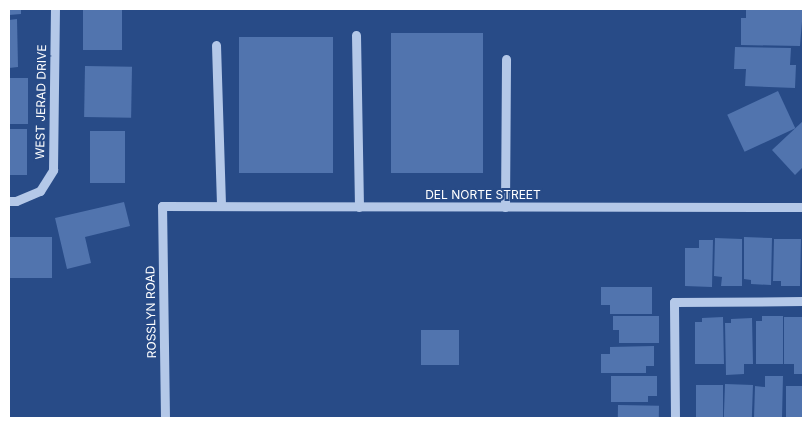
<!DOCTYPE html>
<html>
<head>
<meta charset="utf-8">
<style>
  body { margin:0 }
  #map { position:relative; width:812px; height:427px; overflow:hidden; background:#284b87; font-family:Inter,sans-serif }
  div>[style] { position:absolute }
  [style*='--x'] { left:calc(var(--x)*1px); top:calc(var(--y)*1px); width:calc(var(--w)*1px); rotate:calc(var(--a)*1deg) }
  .building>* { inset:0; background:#5174ae; transform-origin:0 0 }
  .minor>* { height:9px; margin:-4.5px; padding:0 4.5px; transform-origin:4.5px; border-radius:4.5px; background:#b4c8e8 }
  span { translate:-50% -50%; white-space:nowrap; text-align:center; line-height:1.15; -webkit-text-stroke:4px #284b87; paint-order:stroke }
  .street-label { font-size:12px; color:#fff }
  .frame { position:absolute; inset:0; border:10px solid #fff; pointer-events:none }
</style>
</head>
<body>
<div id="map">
  <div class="building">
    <div style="clip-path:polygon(9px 9px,21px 9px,21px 14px,9px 15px)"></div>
    <div style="left:83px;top:9px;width:39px;height:41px"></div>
    <div style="clip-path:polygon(746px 9px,803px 9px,800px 46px,741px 45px,741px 18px,746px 18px)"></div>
    <div style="clip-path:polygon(17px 19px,18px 67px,9px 68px,9px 20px)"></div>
    <div style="left:391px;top:33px;width:92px;height:140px"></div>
    <div style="left:333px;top:37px;width:136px;height:94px;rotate:90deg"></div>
    <div style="clip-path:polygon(735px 47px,791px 48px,790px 65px,796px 65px,795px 88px,745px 86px,746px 69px,734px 69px)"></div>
    <div style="left:85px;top:66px;width:47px;height:51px;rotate:1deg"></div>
    <div style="left:9px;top:78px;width:19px;height:46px"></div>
    <div style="left:778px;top:91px;width:41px;height:56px;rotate:65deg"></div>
    <div style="clip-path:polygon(803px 121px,803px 167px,795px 175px,772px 150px)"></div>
    <div style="left:9px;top:129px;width:18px;height:46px"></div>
    <div style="left:90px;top:131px;width:35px;height:52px"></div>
    <div style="clip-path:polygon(124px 202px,130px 226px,85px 237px,91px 263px,67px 269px,55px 218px)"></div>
    <div style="left:9px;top:237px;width:43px;height:41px"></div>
    <div style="clip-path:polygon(744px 237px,772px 238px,771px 285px,751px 284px,751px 280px,744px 279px)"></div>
    <div style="clip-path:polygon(715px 238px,742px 239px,742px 286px,721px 286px,722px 277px,714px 276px)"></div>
    <div style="clip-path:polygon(774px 239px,801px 239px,800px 286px,781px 286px,781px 281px,773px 281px)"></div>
    <div style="clip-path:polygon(699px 240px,713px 240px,712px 287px,685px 286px,685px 248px,699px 248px)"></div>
    <div style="clip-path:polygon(601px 287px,652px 287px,652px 314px,610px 314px,610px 305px,601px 305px)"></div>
    <div style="clip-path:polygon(613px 316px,659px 316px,659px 343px,619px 343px,619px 330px,613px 330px)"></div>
    <div style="clip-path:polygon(762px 316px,783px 316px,783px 364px,756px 364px,756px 321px,762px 321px)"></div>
    <div style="clip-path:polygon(723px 317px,724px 364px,695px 364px,695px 322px,702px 322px,702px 318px)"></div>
    <div style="clip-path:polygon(784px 317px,803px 317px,803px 374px,794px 374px,794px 364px,784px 364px)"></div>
    <div style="clip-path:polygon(752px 318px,753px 364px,744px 364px,744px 374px,726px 375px,725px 323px,731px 323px,731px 319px)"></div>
    <div style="left:421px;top:330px;width:38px;height:35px"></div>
    <div style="clip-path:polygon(654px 346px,654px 366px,646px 366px,646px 373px,601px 373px,601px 354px,610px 354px,610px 347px)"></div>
    <div style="clip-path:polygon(611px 376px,657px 376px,657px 396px,648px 396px,648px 402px,611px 402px)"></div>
    <div style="clip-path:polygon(765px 376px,783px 376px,782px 418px,754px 418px,755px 386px,765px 387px)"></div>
    <div style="left:725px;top:384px;width:28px;height:34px;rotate:2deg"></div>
    <div style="left:696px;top:385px;width:27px;height:33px"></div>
    <div style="left:786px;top:386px;width:17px;height:32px"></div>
    <div style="left:618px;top:405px;width:41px;height:13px;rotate:1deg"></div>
  </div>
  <div class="minor">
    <div style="--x:356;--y:35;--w:172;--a:89"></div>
    <div style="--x:216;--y:45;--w:161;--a:88.2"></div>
    <div style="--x:9;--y:201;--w:7;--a:0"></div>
    <div style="--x:16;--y:201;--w:26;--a:-23"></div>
    <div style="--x:40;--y:191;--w:25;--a:-58"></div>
    <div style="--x:53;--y:170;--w:161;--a:-89.3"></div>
    <div style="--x:505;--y:207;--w:148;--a:-89.6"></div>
    <div style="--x:165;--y:418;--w:212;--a:-90.8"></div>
    <div style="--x:162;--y:206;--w:641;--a:0.09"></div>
    <div style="--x:675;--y:418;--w:116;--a:-90.5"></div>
    <div style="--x:674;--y:302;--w:129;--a:-0.4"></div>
  </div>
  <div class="street-label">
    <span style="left:41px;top:102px;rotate:-89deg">WEST JERAD DRIVE</span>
    <span style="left:483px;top:195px">DEL NORTE STREET</span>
    <span style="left:151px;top:312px;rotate:-91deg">ROSSLYN ROAD</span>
  </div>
  <div class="frame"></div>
</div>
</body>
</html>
